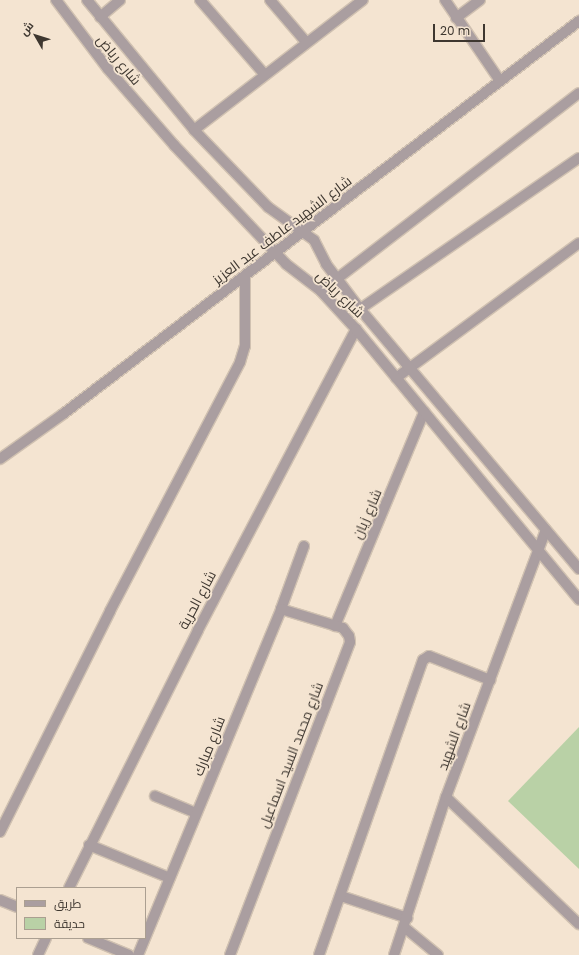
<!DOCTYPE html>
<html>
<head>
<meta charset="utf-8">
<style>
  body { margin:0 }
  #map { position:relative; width:579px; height:955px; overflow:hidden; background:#f4e4d1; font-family:Poppins,Cairo,sans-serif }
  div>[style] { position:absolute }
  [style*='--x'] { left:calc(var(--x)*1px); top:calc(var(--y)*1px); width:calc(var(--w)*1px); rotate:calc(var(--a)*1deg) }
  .green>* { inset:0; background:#b9d1a6 }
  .roads { filter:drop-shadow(1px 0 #d0c1b1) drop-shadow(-1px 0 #d0c1b1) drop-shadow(0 1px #d0c1b1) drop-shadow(0 -1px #d0c1b1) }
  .minor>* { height:10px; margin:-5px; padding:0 5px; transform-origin:5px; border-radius:5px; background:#aa9ea0 }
  .tertiary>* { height:10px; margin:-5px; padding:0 5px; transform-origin:5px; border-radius:5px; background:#aa9ea0 }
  span { translate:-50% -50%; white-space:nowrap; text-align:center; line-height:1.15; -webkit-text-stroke:3.5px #f4e4d1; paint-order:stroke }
  .street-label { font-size:14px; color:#3e3730 }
  .legend { position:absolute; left:16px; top:887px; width:130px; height:52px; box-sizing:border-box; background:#f4e4d1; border:1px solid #ab9f91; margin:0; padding:5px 7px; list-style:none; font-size:12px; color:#3e3730 }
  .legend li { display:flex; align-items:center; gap:8px; height:20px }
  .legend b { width:20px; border:1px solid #ab9f91 }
  .north { position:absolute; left:16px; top:16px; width:40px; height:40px; -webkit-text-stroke:3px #f4e4d1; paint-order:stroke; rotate:309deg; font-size:11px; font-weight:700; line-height:16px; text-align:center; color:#3e3730 }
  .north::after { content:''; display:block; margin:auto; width:14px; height:18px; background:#3e3730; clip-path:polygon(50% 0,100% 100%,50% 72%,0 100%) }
  .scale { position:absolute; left:433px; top:24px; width:52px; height:18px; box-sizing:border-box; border:2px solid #3e3730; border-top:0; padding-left:5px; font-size:12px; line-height:14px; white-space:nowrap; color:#3e3730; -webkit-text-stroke:3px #f4e4d1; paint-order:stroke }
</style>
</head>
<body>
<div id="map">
  <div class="green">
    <div style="clip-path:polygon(579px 727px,579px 869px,508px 801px)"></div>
  </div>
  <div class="roads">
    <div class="minor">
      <div style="--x:200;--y:0;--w:98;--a:49.1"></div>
      <div style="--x:270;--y:0;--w:55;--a:49.4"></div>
      <div style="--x:445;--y:0;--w:98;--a:55.8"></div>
      <div style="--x:100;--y:17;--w:26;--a:-40"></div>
      <div style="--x:456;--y:18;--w:30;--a:-37"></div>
      <div style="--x:194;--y:130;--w:213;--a:-37.6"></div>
      <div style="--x:321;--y:291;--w:325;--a:-37.5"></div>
      <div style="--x:360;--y:309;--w:266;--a:-34.6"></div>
      <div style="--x:396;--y:378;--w:227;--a:-36.4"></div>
      <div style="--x:335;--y:626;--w:232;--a:-67.4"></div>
      <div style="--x:155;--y:796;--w:44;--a:22.5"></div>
      <div style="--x:446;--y:797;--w:184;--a:43.7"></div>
      <div style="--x:0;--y:832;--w:247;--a:-63.5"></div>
      <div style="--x:110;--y:611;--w:281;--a:-62.4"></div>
      <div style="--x:240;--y:362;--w:17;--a:-73"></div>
      <div style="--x:245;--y:346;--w:70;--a:-90"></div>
      <div style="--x:89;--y:845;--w:87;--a:22.2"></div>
      <div style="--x:69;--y:888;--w:288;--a:-63.4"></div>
      <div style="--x:198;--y:630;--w:340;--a:-62.3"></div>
      <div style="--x:341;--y:896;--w:70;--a:18.4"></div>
      <div style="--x:0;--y:900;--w:18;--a:22"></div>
      <div style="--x:404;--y:927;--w:44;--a:39.5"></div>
      <div style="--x:88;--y:938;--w:44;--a:22.5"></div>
      <div style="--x:38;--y:955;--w:19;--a:-65"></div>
      <div style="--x:138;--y:955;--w:374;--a:-67.5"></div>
      <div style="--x:281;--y:609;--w:67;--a:-69.9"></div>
      <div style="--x:230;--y:955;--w:335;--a:-69"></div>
      <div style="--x:350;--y:642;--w:6;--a:-99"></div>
      <div style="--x:349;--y:636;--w:10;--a:-127"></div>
      <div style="--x:343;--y:628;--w:65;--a:-163"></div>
      <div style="--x:319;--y:955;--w:313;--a:-70.6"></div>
      <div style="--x:423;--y:660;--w:7;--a:-34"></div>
      <div style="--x:429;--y:656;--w:66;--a:21.5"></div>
      <div style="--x:394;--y:955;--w:166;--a:-71.8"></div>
      <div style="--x:446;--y:797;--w:285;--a:-69.5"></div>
    </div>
    <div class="tertiary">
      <div style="--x:56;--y:0;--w:86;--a:53"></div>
      <div style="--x:108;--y:69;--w:101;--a:49"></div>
      <div style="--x:174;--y:145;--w:163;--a:46.7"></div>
      <div style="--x:286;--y:264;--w:44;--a:37.6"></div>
      <div style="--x:321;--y:291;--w:52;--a:47.4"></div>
      <div style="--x:356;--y:329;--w:351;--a:50.5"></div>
      <div style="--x:87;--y:0;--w:168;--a:50.5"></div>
      <div style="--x:194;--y:130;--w:107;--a:46.1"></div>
      <div style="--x:268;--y:207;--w:57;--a:35.7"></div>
      <div style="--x:314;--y:240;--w:27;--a:63"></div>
      <div style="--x:326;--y:264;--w:56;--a:52.9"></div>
      <div style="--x:360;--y:309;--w:340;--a:49.9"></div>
      <div style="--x:0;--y:459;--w:77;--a:-35.5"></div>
      <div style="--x:63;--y:414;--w:649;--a:-37.29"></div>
    </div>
  </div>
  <div class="street-label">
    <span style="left:119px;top:60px;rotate:50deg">شارع رياض</span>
    <span style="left:282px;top:230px;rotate:-37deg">شارع الشهيد عاطف عبد العزيز</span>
    <span style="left:340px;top:294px;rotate:44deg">شارع رياض</span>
    <span style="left:367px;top:514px;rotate:-67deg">شارع زيان</span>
    <span style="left:197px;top:600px;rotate:-62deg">شارع الحرية</span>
    <span style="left:454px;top:736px;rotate:-70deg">شارع الشهيد</span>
    <span style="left:209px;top:746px;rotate:-68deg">شارع مبارك</span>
    <span style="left:291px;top:755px;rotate:-69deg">شارع محمد السيد اسماعيل</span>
  </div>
  <ul class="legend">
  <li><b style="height:5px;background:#aa9ea0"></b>طريق</li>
  <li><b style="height:11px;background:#b9d1a6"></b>حديقة</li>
  </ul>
  <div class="north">ش</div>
  <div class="scale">20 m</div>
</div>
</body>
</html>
